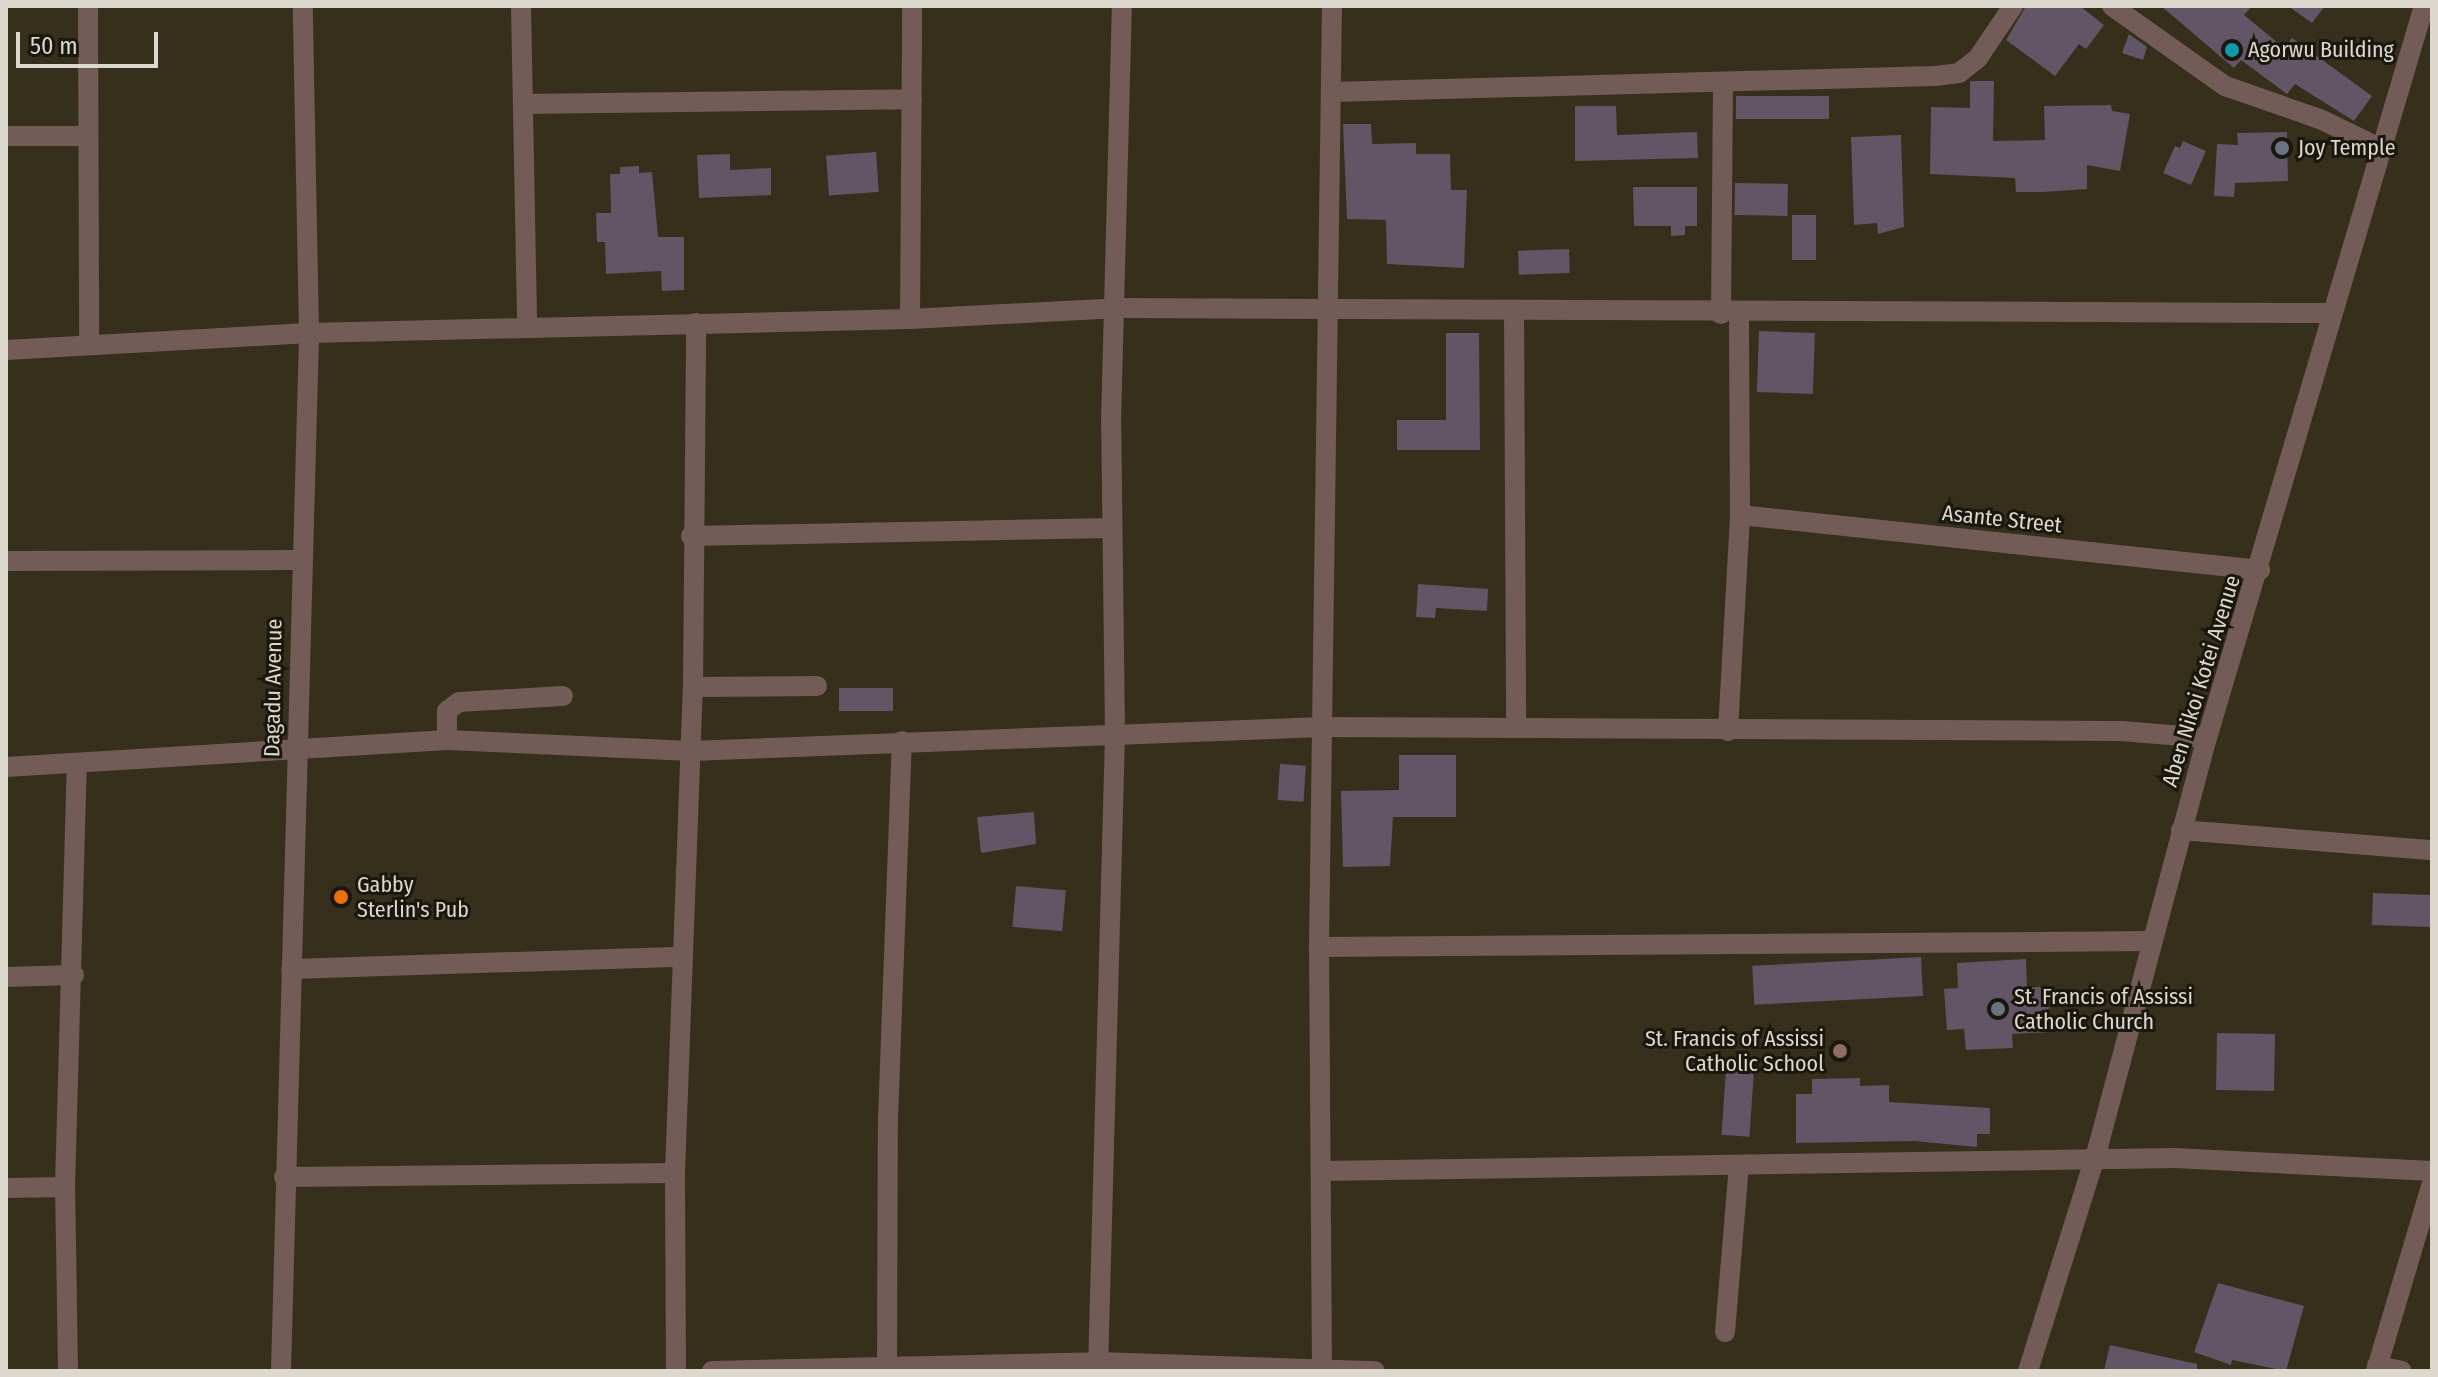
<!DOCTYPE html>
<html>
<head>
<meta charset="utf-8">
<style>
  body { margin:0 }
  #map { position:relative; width:2438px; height:1377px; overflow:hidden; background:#352f1c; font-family:"Fira Sans Condensed",sans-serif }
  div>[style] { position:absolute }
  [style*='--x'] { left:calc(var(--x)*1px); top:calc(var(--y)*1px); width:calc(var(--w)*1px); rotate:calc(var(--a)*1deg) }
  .building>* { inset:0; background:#625566; transform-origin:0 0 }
  .street>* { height:20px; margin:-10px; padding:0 10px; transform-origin:10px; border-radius:10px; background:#735c58 }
  .dots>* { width:22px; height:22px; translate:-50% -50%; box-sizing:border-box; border:4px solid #1a170f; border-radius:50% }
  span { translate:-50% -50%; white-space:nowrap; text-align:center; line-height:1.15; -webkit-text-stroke:6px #1a170f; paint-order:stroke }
  .poi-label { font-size:22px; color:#dcd8cd }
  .left { translate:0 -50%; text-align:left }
  .right { translate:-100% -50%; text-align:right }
  .street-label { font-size:22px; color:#dcd8cd }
  .frame { position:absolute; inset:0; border:8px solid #dcd8cd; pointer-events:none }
  .scale { position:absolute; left:16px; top:32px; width:142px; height:36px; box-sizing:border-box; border:4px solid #dcd8cd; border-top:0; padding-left:10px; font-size:24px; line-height:28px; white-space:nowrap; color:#dcd8cd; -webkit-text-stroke:6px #1a170f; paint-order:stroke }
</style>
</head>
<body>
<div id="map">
  <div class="building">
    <div style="clip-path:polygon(2026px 6px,2080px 6px,2104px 25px,2086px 49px,2079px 44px,2055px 76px,2006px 40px)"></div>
    <div style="clip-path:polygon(2161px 6px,2252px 6px,2244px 15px,2284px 48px,2292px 38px,2372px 96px,2354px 121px,2295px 84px,2287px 94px,2241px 60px,2234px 68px)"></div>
    <div style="clip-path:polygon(2288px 6px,2325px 6px,2312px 23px)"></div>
    <div style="clip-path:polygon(2129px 34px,2147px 47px,2143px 60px,2122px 53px)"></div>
    <div style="clip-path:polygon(1970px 81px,1994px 81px,1993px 141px,2045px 140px,2044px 106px,2111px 105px,2112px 111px,2130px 114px,2120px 171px,2087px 165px,2087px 189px,2043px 192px,2016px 192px,2015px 178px,1930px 174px,1931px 107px,1970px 108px)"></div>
    <div style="left:1736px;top:96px;width:93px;height:23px"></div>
    <div style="clip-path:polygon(1575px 106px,1616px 106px,1617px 135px,1697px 132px,1698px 158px,1575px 161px)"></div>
    <div style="clip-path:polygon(1343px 124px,1371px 124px,1372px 144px,1416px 143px,1416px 154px,1450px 154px,1451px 190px,1467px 190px,1464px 268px,1387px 264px,1386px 220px,1347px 219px)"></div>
    <div style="clip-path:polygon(2287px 132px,2288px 181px,2235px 183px,2234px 197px,2214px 196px,2217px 144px,2238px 145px,2237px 133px)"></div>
    <div style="clip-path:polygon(1901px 135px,1904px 227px,1878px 234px,1877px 223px,1854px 225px,1851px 137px)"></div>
    <div style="clip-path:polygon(2183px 141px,2206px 151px,2191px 185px,2163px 173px,2175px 146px,2180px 148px)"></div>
    <div style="left:876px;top:152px;width:40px;height:50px;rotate:86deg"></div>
    <div style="clip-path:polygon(730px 154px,730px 170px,771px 168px,771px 195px,699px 198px,697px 155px)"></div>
    <div style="clip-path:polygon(639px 166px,639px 173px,652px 172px,658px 237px,684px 237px,684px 290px,662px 291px,661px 271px,606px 274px,605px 242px,597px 242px,596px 213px,611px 213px,610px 174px,620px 174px,620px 167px)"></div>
    <div style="left:1735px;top:183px;width:53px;height:32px;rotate:1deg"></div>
    <div style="clip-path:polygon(1633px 187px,1697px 187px,1697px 226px,1685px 226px,1685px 235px,1671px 236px,1671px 226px,1634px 226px)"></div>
    <div style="left:1792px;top:215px;width:24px;height:45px"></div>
    <div style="left:1569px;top:249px;width:24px;height:51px;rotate:88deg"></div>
    <div style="left:1759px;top:331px;width:56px;height:61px;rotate:2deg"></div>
    <div style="clip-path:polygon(1446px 333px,1479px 333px,1480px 450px,1397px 450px,1397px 420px,1446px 420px)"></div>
    <div style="clip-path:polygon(1418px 584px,1488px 589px,1487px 611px,1436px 608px,1435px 618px,1416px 617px)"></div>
    <div style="left:839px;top:688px;width:54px;height:23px"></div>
    <div style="clip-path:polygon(1399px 755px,1456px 755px,1456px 817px,1393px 817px,1390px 866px,1343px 867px,1341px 791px,1399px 790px)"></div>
    <div style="left:1280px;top:764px;width:26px;height:36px;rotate:4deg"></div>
    <div style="clip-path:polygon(1034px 812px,1036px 844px,981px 853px,977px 817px)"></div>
    <div style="left:1016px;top:886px;width:50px;height:41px;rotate:5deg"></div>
    <div style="left:2373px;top:893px;width:59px;height:32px;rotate:2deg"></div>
    <div style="left:1921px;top:957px;width:39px;height:169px;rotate:87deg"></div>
    <div style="clip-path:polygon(2026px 959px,2027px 988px,2048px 986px,2051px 1032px,2012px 1034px,2013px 1048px,1966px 1050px,1964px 1029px,1947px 1030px,1944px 989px,1958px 988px,1957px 963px)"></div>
    <div style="left:2217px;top:1033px;width:58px;height:57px;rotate:1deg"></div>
    <div style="left:1726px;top:1070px;width:28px;height:65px;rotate:4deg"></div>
    <div style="clip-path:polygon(1860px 1078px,1860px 1086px,1889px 1085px,1889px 1102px,1990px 1108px,1990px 1134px,1977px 1134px,1977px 1147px,1914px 1141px,1796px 1143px,1796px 1094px,1812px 1094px,1812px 1079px)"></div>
    <div style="clip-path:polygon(2218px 1283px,2304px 1306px,2286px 1371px,2232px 1360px,2231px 1365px,2194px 1352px)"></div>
    <div style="clip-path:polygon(2110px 1345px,2197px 1364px,2197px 1371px,2104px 1371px)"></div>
  </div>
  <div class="street">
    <div style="--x:88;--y:6;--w:338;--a:89.8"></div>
    <div style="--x:521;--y:6;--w:322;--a:88.9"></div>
    <div style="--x:2112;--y:6;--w:138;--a:35.3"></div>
    <div style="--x:2225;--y:86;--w:101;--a:19.2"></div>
    <div style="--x:2320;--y:119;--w:67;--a:25.8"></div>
    <div style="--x:1331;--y:92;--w:604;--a:-1.52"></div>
    <div style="--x:1935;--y:76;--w:24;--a:-7"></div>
    <div style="--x:1959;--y:73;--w:24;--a:-38"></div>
    <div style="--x:1978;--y:58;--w:63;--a:-56.1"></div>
    <div style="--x:523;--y:104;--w:389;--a:-0.7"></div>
    <div style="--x:6;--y:136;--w:82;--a:0"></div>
    <div style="--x:1514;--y:313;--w:414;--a:89.7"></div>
    <div style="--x:1721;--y:314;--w:232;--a:-89.5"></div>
    <div style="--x:910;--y:319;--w:313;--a:-89.6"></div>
    <div style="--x:6;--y:350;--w:303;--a:-3.2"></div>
    <div style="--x:309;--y:333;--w:601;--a:-1.33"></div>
    <div style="--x:910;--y:319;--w:208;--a:-3"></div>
    <div style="--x:1118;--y:308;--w:1214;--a:0.24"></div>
    <div style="--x:1740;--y:515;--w:523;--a:6.04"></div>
    <div style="--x:691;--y:536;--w:420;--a:-1.1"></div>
    <div style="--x:6;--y:561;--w:294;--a:-0.2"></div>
    <div style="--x:693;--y:687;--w:124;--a:-0.5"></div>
    <div style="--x:1728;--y:731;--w:216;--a:-86.8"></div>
    <div style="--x:1740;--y:515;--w:201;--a:-90.3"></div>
    <div style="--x:447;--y:740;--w:29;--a:-90"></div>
    <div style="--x:447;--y:711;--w:15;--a:-37"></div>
    <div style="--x:459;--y:702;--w:104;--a:-3.3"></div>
    <div style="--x:6;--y:767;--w:442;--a:-3.5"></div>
    <div style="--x:447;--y:740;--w:244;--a:2.6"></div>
    <div style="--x:691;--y:751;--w:630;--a:-2.18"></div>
    <div style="--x:1321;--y:727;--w:800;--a:0.29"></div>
    <div style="--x:2121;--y:731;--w:86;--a:4.7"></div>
    <div style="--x:2181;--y:830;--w:252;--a:4.6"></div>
    <div style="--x:1319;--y:947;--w:833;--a:-0.41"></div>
    <div style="--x:291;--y:969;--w:391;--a:-1.8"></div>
    <div style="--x:6;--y:977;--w:68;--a:-1.7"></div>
    <div style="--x:1321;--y:1171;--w:854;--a:-0.87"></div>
    <div style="--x:2175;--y:1158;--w:257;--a:2.9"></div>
    <div style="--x:284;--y:1177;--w:391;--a:-0.6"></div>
    <div style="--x:6;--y:1188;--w:59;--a:-1"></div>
    <div style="--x:1725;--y:1332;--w:167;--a:-85.2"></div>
    <div style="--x:887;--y:1366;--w:247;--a:-89.8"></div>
    <div style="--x:888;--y:1119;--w:378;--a:-87.9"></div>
    <div style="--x:2377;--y:1366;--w:25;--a:11"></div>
    <div style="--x:68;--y:1371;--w:184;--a:-90.9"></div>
    <div style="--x:65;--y:1187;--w:421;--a:-88.4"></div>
    <div style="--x:281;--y:1371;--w:1038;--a:-88.45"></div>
    <div style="--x:309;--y:333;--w:327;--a:-91.1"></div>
    <div style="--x:676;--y:1371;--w:198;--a:-90.3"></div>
    <div style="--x:675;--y:1173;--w:486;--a:-87.9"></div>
    <div style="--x:693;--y:687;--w:364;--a:-89.5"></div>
    <div style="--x:712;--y:1371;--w:386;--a:-1.3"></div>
    <div style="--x:1098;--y:1362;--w:277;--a:1.9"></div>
    <div style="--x:1098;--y:1371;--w:636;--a:-88.47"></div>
    <div style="--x:1115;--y:735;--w:313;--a:-90.7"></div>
    <div style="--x:1111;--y:422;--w:416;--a:-88.5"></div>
    <div style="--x:1322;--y:1371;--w:424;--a:-90.4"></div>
    <div style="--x:1319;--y:947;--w:941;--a:-89.21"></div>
    <div style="--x:2028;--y:1371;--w:235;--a:-72.6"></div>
    <div style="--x:2098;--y:1147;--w:423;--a:-75.1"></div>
    <div style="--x:2207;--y:738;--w:763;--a:-73.49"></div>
    <div style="--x:2376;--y:1371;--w:196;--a:-73.4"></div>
  </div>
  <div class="dots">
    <div style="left:2232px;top:50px;background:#0f9aa8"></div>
    <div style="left:2282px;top:148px;background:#6b7280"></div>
    <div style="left:341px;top:897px;background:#e8710a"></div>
    <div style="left:1998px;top:1009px;background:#6b7280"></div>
    <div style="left:1840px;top:1051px;background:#8d6e63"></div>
  </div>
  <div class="poi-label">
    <span class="left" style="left:2248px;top:50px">Agorwu Building</span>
    <span class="left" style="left:2298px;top:148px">Joy Temple</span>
    <span class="left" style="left:357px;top:897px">Gabby<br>Sterlin's Pub</span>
    <span class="left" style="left:2014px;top:1009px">St. Francis of Assissi<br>Catholic Church</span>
    <span class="right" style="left:1824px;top:1051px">St. Francis of Assissi<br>Catholic School</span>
  </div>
  <div class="street-label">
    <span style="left:2002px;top:519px;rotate:6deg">Asante Street</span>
    <span style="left:2201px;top:681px;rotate:-73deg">Aben Nikoi Kotei Avenue</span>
    <span style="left:273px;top:688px;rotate:-89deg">Dagadu Avenue</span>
  </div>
  <div class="frame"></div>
  <div class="scale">50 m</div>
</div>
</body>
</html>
